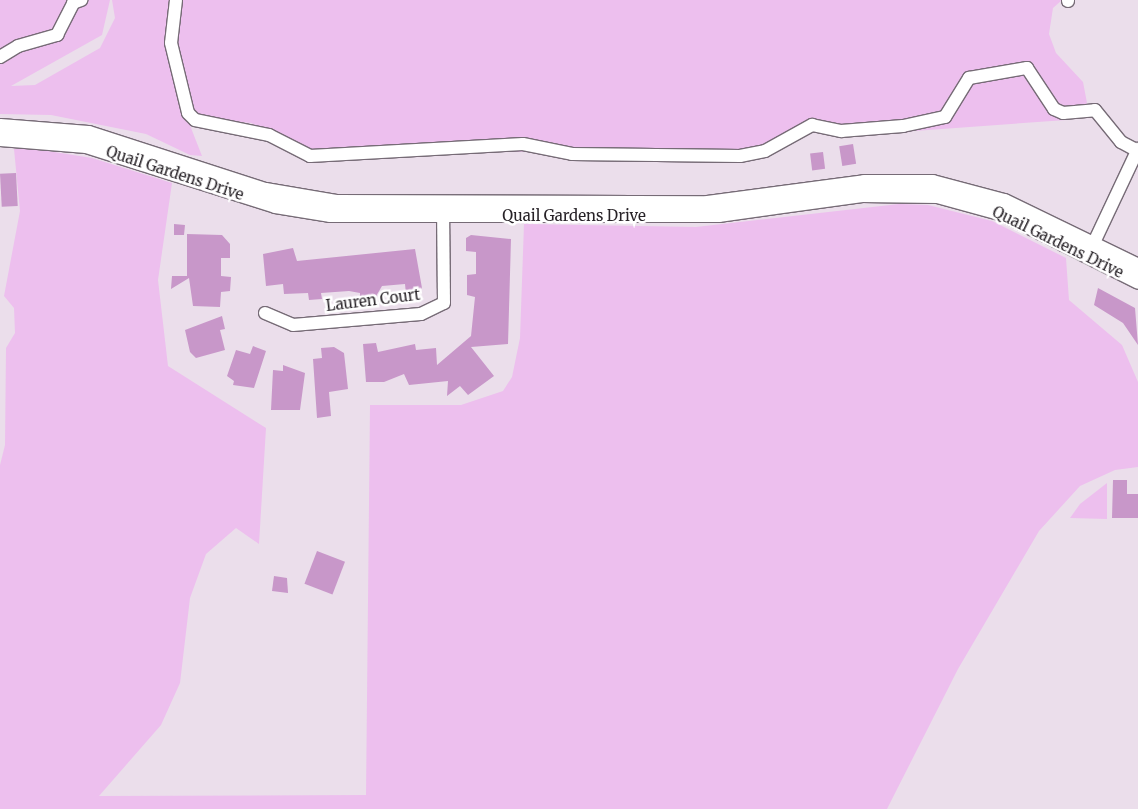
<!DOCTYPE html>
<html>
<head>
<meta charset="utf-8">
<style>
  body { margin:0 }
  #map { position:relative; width:1138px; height:809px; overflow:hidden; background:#ebdeeb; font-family:Merriweather,serif }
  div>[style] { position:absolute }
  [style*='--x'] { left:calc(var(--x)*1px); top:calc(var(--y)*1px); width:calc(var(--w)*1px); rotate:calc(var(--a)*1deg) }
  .green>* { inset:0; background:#edbfee }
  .building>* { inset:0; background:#c897c9; transform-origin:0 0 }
  .roads { filter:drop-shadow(1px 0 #766b76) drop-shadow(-1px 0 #766b76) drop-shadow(0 1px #766b76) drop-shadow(0 -1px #766b76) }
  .minor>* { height:12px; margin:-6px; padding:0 6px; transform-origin:6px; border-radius:6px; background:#fff }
  .major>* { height:15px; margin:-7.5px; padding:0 7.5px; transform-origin:7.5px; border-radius:7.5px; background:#fff }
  span { translate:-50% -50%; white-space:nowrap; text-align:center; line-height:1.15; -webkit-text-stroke:5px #fff; paint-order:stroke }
  .street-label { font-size:15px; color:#272227 }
</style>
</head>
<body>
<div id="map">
  <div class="green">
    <div style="clip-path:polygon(0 0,110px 0,102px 35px,11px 86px,35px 85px,100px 48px,115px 18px,112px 0,174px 0,166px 29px,175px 87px,202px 156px,190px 155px,146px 134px,51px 115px,0 114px)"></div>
    <div style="clip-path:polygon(181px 0,1062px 0,1053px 8px,1049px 34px,1056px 53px,1083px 82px,1087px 103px,1066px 120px,859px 135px,814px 125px,743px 152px,315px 152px,251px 123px,204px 118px,192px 112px,176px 34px)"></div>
    <div style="clip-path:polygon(29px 148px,92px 158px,172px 183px,158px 280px,168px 366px,266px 428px,259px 544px,236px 528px,206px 554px,190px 598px,180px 683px,161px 725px,99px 796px,366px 795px,370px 405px,461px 405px,503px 391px,512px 377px,520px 338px,524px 224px,696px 227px,899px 204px,928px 205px,992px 221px,1066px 258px,1069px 300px,1122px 345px,1138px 382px,1138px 467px,1115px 470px,1080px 486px,1039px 531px,958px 669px,887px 809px,0 809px,0 465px,5px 445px,6px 348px,15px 333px,14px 308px,4px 296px,20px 211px,14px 149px)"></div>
    <div style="clip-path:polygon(1107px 483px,1107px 519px,1070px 518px,1080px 504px)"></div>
  </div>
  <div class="building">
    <div style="left:853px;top:144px;width:20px;height:14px;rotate:81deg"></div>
    <div style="left:823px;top:152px;width:17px;height:13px;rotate:83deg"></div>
    <div style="left:16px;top:173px;width:33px;height:16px;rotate:87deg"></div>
    <div style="clip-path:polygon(174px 224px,185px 225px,184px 235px,174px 235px)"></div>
    <div style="clip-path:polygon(187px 234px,222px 235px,230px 244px,230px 258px,221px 258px,221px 276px,231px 277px,230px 291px,221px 292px,220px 307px,193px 306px,189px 278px,171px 289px,172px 276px,187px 276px)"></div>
    <div style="clip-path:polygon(471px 235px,511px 239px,508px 344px,471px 347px,494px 376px,468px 395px,460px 386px,447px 396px,448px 381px,409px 385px,404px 374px,384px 382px,366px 382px,363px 344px,376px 343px,378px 352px,415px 344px,416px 350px,436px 348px,437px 365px,471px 336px,475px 297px,467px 295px,467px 275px,476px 274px,476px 252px,466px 251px,466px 238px)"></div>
    <div style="clip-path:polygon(293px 248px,297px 261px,415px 249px,422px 288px,419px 293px,406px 294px,405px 284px,382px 286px,375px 298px,360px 299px,360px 293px,349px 291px,321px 293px,322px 299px,309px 300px,308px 293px,284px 294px,283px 284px,266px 286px,263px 254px)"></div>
    <div style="clip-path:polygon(1098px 288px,1135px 308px,1138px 345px,1123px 323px,1094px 305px)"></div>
    <div style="clip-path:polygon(222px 316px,225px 329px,220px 330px,225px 350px,196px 358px,190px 352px,185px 330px)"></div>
    <div style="clip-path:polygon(253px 346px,266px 351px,254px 388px,233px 385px,234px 381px,227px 376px,236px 350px,250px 354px)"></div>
    <div style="clip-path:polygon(334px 347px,344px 353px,348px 389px,329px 392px,331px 416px,317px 418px,313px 359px,322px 358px,321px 348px)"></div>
    <div style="clip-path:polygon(283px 365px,305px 373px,300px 410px,271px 410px,273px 370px,283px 371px)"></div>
    <div style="clip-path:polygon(1113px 480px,1127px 480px,1127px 494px,1138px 494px,1138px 518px,1112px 518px)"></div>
    <div style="left:317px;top:551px;width:30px;height:35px;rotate:21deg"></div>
    <div style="clip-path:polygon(274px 576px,287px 578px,288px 593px,272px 591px)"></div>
  </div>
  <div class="roads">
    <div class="minor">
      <div style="--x:176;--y:0;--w:43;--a:96.6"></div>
      <div style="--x:171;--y:43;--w:72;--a:76.3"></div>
      <div style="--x:188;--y:113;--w:10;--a:45"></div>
      <div style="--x:195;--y:120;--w:76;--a:11.5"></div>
      <div style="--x:269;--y:135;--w:46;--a:27.1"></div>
      <div style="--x:310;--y:156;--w:213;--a:-3.2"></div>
      <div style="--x:523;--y:144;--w:50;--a:11.5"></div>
      <div style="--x:572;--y:154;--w:168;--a:0.7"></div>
      <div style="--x:740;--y:156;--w:25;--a:-11"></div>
      <div style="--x:765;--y:151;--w:54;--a:-29"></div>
      <div style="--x:812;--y:125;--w:30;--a:12"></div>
      <div style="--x:841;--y:131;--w:62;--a:-4.6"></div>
      <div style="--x:903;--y:126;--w:43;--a:-12.1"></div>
      <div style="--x:945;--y:117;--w:46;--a:-58.4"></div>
      <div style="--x:969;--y:78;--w:59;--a:-9.8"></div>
      <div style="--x:1027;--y:68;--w:49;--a:56.6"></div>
      <div style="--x:1054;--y:109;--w:10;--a:24"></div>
      <div style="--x:1063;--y:113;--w:32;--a:-5"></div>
      <div style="--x:1095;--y:110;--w:41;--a:50.9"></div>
      <div style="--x:1121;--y:142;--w:19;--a:28"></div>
      <div style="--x:1068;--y:0;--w:1;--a:90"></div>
      <div style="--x:0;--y:57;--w:21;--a:-31"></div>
      <div style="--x:18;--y:46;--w:41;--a:-15.8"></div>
      <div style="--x:57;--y:35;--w:36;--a:-63"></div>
      <div style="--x:73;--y:3;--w:9;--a:-21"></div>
      <div style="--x:1090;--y:251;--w:113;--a:-64.8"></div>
      <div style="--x:265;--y:313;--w:30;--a:23"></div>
      <div style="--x:293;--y:325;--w:128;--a:-4.9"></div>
      <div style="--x:421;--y:314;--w:25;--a:-26"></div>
      <div style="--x:444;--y:303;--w:97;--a:-90.6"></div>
    </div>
    <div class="major">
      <div style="--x:0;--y:126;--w:88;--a:4.5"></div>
      <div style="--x:88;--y:133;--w:186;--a:17.9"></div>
      <div style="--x:265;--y:190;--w:73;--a:9.5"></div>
      <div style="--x:337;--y:202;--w:370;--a:0.2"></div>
      <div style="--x:707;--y:203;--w:158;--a:-7.6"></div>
      <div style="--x:864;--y:182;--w:68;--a:0"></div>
      <div style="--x:932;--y:182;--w:74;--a:14.8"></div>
      <div style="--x:1004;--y:201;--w:149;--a:25.9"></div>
      <div style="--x:0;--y:138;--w:86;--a:4.7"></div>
      <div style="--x:86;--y:145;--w:198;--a:17.6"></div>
      <div style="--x:275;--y:205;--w:56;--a:9.3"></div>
      <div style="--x:330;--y:214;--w:388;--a:0"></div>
      <div style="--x:718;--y:214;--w:145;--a:-7.9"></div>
      <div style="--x:862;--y:194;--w:75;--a:0.8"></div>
      <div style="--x:937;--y:195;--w:68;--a:15.3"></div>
      <div style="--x:1003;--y:213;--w:151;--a:26.7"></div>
    </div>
  </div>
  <div class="street-label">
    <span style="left:175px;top:173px;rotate:18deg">Quail Gardens Drive</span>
    <span style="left:574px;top:216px">Quail Gardens Drive</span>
    <span style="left:1058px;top:242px;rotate:26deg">Quail Gardens Drive</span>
    <span style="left:373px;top:300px;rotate:-7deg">Lauren Court</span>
  </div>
</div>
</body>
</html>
